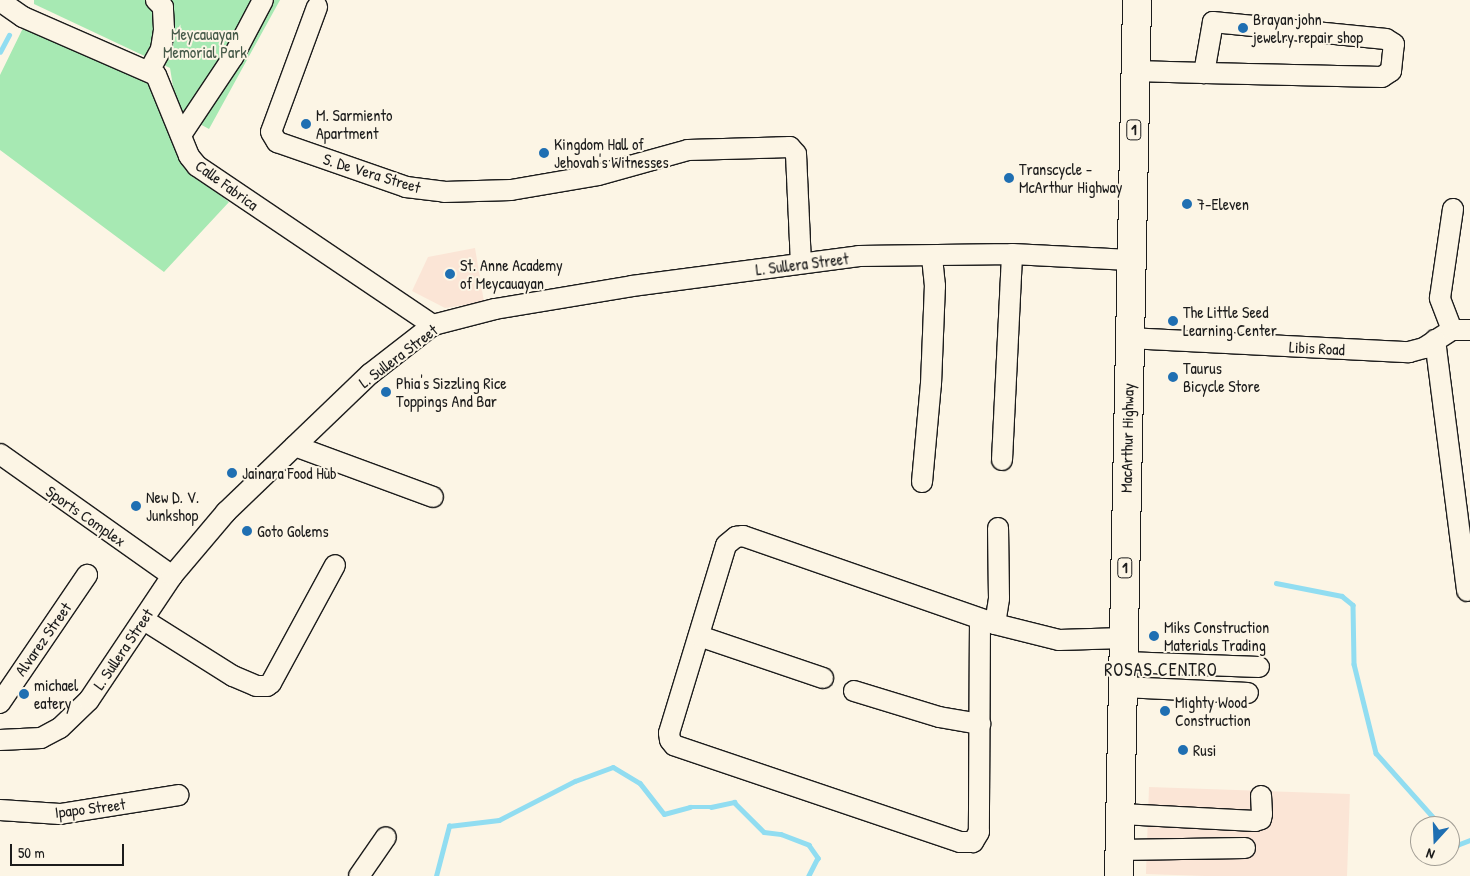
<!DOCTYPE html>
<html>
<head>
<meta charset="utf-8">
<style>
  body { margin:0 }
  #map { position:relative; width:1470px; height:876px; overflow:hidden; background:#fcf5e5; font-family:"Patrick Hand",sans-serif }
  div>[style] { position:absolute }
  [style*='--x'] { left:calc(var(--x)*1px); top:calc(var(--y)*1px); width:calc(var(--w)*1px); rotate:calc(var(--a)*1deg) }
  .built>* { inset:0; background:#fbe5d6; transform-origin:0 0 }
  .green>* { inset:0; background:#a7e9b3 }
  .stream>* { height:4.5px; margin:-2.25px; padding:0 2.25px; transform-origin:2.25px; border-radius:2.25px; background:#91ddf1 }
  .roads { filter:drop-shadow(1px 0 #1c1c1c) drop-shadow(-1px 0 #1c1c1c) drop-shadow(0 1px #1c1c1c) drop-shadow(0 -1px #1c1c1c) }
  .minor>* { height:20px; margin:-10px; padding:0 10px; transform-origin:10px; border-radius:10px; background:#fcf5e5 }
  .highway>* { height:28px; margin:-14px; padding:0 14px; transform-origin:14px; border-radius:14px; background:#fcf5e5 }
  .dots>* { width:14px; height:14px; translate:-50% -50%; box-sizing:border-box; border:2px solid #fcf5e5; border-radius:50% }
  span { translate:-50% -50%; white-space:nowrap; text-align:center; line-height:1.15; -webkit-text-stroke:4px #fcf5e5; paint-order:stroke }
  .shield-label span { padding:1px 4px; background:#fcf5e5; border:1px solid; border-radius:4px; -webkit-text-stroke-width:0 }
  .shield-label { font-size:15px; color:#1c1c1c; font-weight:700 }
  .poi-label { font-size:16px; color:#1c1c1c }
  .left { translate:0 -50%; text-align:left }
  .park-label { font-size:16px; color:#465a49 }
  .street-label { font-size:16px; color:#1c1c1c }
  .neighbourhood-label { font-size:18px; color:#1c1c1c; letter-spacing:1px }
  .north { position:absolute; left:1410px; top:816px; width:50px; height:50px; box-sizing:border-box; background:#fcf5e5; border:1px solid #a29e95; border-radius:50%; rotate:200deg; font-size:14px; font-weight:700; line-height:20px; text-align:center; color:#1c1c1c }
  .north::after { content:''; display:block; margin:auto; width:18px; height:22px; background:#1f6fb2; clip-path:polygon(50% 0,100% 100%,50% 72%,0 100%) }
  .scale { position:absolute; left:10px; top:844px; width:114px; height:22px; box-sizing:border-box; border:2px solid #1c1c1c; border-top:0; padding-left:6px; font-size:15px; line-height:18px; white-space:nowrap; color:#1c1c1c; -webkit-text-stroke:4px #fcf5e5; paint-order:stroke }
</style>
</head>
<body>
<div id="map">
  <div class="built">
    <div style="clip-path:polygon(475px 248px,484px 302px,445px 308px,412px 291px,428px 257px)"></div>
    <div style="left:1149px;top:787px;width:201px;height:87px;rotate:2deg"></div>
  </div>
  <div class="green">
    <div style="clip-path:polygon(34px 0,280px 0,209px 129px,187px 117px,176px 105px,170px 68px,34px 4px)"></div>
    <div style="clip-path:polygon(23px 28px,153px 85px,183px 166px,229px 202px,164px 272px,0 150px,0 75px)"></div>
  </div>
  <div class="stream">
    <div style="--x:0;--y:52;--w:19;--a:-62"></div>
    <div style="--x:1276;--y:583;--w:67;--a:11.1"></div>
    <div style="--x:1342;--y:596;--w:14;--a:39"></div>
    <div style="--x:1353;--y:605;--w:59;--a:89"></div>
    <div style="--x:1354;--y:664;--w:92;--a:76.1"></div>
    <div style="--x:1376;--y:753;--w:98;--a:48.3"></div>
    <div style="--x:1450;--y:837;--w:11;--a:49"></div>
    <div style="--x:1457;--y:845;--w:14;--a:-21"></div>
    <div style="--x:436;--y:876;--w:52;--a:-75.4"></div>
    <div style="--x:449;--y:826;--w:50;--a:-6.8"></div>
    <div style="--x:499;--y:820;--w:85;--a:-27.2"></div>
    <div style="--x:575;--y:781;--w:40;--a:-20.2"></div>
    <div style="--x:613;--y:767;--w:31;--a:31"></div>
    <div style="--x:640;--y:783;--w:39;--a:52"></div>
    <div style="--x:664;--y:814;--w:27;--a:-15"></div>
    <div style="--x:690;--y:807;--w:21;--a:0"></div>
    <div style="--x:711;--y:807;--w:24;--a:-12"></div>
    <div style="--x:734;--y:802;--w:42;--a:45"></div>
    <div style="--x:764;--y:832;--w:17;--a:7"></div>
    <div style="--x:781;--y:834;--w:30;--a:21"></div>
    <div style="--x:809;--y:845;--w:16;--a:55"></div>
    <div style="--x:818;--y:858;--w:20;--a:117"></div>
  </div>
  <div class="roads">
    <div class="minor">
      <div style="--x:0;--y:1;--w:28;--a:35"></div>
      <div style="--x:23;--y:17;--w:145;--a:23.6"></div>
      <div style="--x:156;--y:75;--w:87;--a:67.8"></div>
      <div style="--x:189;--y:156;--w:13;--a:51"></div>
      <div style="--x:197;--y:166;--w:285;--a:34"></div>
      <div style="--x:317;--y:7;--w:133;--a:110.2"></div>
      <div style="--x:271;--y:132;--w:12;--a:59"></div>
      <div style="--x:277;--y:142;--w:137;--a:19.2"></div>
      <div style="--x:406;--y:187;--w:38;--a:7"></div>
      <div style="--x:444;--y:192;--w:67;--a:-1.7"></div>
      <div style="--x:511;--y:190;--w:88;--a:-9.8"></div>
      <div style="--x:598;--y:175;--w:93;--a:-15.5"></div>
      <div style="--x:688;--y:150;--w:102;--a:-1.7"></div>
      <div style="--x:790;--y:147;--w:9;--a:49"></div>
      <div style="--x:796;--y:154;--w:109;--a:87.4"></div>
      <div style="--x:149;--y:71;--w:25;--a:-61"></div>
      <div style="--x:161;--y:49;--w:20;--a:-81"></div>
      <div style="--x:164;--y:29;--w:22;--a:-93"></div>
      <div style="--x:163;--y:7;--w:10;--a:-135"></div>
      <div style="--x:1135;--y:71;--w:69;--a:1.7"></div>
      <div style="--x:1204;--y:73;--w:178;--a:1.3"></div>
      <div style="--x:1382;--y:77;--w:11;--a:-34"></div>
      <div style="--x:1391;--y:71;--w:27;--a:-84"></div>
      <div style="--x:1394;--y:44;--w:9;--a:-148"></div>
      <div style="--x:1386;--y:39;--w:174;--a:-174.4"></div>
      <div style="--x:1213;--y:22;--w:52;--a:100"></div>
      <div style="--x:181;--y:135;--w:94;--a:-56.3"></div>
      <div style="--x:233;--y:57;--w:64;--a:-62.2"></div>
      <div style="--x:1452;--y:330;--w:34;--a:-111"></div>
      <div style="--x:1440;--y:298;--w:90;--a:-81.7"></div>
      <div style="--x:1128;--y:338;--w:281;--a:2.9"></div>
      <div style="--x:1409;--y:352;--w:16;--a:-15"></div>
      <div style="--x:1424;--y:348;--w:33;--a:-33"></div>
      <div style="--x:1452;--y:330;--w:18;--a:0"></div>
      <div style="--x:1435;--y:340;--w:253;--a:82.7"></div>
      <div style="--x:295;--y:446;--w:147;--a:20.3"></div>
      <div style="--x:0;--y:454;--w:211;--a:35.3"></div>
      <div style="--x:1002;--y:460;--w:206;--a:-87.2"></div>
      <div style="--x:922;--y:482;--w:98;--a:-84.8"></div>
      <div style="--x:931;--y:384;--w:98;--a:-87.7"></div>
      <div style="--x:935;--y:286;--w:30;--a:-96"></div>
      <div style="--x:980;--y:619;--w:213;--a:90.3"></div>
      <div style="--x:979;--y:832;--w:12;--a:121"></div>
      <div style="--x:973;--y:842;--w:13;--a:180"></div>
      <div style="--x:960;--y:842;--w:302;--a:-161.3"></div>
      <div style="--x:674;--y:745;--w:6;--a:-129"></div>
      <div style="--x:670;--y:740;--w:7;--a:-98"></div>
      <div style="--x:669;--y:733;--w:196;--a:-73.1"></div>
      <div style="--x:726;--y:545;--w:13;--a:-39"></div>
      <div style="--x:736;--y:537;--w:7;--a:-8"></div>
      <div style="--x:743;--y:536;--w:267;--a:19.2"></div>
      <div style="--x:995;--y:624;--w:66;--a:14"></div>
      <div style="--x:1059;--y:640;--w:65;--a:-1.8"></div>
      <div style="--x:144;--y:620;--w:105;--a:32.2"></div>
      <div style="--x:233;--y:676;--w:25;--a:23"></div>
      <div style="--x:256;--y:686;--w:11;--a:0"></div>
      <div style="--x:267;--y:686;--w:5;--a:-37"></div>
      <div style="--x:271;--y:683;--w:134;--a:-61.5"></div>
      <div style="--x:995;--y:624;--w:26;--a:-81"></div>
      <div style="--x:999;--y:598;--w:70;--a:-90.8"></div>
      <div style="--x:699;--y:636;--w:131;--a:18.7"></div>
      <div style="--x:1124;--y:662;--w:135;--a:2.1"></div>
      <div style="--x:1123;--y:687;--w:125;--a:2.7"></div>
      <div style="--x:854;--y:691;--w:89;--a:17"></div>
      <div style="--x:939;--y:717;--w:42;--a:9.7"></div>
      <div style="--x:0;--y:703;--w:155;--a:-55.8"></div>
      <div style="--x:0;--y:740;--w:41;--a:-2.8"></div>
      <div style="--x:41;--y:738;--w:21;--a:-28"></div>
      <div style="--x:60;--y:728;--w:40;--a:-44"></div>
      <div style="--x:89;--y:700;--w:149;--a:-56.2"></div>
      <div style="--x:172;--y:576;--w:84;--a:-49.8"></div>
      <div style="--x:226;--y:512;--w:199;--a:-43.8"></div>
      <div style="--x:370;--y:374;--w:80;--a:-37.9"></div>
      <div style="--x:433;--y:325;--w:64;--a:-14.5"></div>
      <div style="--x:495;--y:309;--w:139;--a:-9.5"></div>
      <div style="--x:632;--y:286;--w:229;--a:-7.5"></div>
      <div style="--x:859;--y:256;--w:153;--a:-0.7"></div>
      <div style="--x:1012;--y:254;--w:118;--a:2.9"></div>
      <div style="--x:0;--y:810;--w:60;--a:3.8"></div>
      <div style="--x:60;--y:814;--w:120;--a:-9.1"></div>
      <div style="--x:1121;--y:814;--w:134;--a:3"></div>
      <div style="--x:1255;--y:821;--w:6;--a:-18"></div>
      <div style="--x:1261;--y:819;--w:5;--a:-79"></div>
      <div style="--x:1262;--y:814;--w:18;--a:-93"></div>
      <div style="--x:1119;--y:850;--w:126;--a:-0.9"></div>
      <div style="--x:359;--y:876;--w:47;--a:-55.3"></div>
    </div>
    <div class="highway">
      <div style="--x:1119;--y:876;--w:876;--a:-88.82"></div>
    </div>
  </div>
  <div class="dots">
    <div style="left:1243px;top:28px;background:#1f6fb2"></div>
    <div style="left:306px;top:124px;background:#1f6fb2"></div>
    <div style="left:544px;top:153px;background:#1f6fb2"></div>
    <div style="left:1009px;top:178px;background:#1f6fb2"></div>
    <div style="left:1187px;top:204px;background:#1f6fb2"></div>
    <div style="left:450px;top:274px;background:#1f6fb2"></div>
    <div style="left:1173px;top:321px;background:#1f6fb2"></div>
    <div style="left:1173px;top:377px;background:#1f6fb2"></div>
    <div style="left:386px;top:392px;background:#1f6fb2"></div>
    <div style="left:232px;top:473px;background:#1f6fb2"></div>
    <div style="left:136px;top:506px;background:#1f6fb2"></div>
    <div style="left:247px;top:531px;background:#1f6fb2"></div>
    <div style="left:1154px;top:636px;background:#1f6fb2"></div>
    <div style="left:24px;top:694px;background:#1f6fb2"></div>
    <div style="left:1165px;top:711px;background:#1f6fb2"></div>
    <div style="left:1183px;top:750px;background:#1f6fb2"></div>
  </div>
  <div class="shield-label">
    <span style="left:1134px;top:130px">1</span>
    <span style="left:1125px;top:568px">1</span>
  </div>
  <div class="poi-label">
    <span class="left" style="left:1253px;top:28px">Brayan john<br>jewelry repair shop</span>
    <span class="left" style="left:316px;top:124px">M. Sarmiento<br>Apartment</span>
    <span class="left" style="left:554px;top:153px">Kingdom Hall of<br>Jehovah's Witnesses</span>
    <span class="left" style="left:1019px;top:178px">Transcycle -<br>McArthur Highway</span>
    <span class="left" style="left:1197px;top:204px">7-Eleven</span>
    <span class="left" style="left:460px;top:274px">St. Anne Academy<br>of Meycauayan</span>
    <span class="left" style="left:1183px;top:321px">The Little Seed<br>Learning Center</span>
    <span class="left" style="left:1183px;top:377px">Taurus<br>Bicycle Store</span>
    <span class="left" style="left:396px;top:392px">Phia's Sizzling Rice<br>Toppings And Bar</span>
    <span class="left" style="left:242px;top:473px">Jainara Food Hub</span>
    <span class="left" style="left:146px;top:506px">New D. V.<br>Junkshop</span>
    <span class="left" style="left:257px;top:531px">Goto Golems</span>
    <span class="left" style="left:1164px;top:636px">Miks Construction<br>Materials Trading</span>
    <span class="left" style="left:34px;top:694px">michael<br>eatery</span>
    <span class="left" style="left:1175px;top:711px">Mighty Wood<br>Construction</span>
    <span class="left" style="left:1193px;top:750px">Rusi</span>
  </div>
  <div class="park-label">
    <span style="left:205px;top:43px">Meycauayan<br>Memorial Park</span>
  </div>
  <div class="street-label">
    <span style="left:372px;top:173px;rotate:17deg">S. De Vera Street</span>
    <span style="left:227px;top:185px;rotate:36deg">Calle Fabrica</span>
    <span style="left:802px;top:264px;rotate:-7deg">L. Sullera Street</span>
    <span style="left:1317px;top:348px;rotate:3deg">Libis Road</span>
    <span style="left:398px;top:356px;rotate:-37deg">L. Sullera Street</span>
    <span style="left:1127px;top:438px;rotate:-89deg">MacArthur Highway</span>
    <span style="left:86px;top:516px;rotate:35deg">Sports Complex</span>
    <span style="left:43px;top:639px;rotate:-55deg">Alvarez Street</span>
    <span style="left:123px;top:649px;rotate:-56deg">L. Sullera Street</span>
    <span style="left:90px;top:808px;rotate:-7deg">Ipapo Street</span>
  </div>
  <div class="neighbourhood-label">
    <span style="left:1161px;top:670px">ROSAS CENTRO</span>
  </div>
  <div class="north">N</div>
  <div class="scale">50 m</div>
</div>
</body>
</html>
